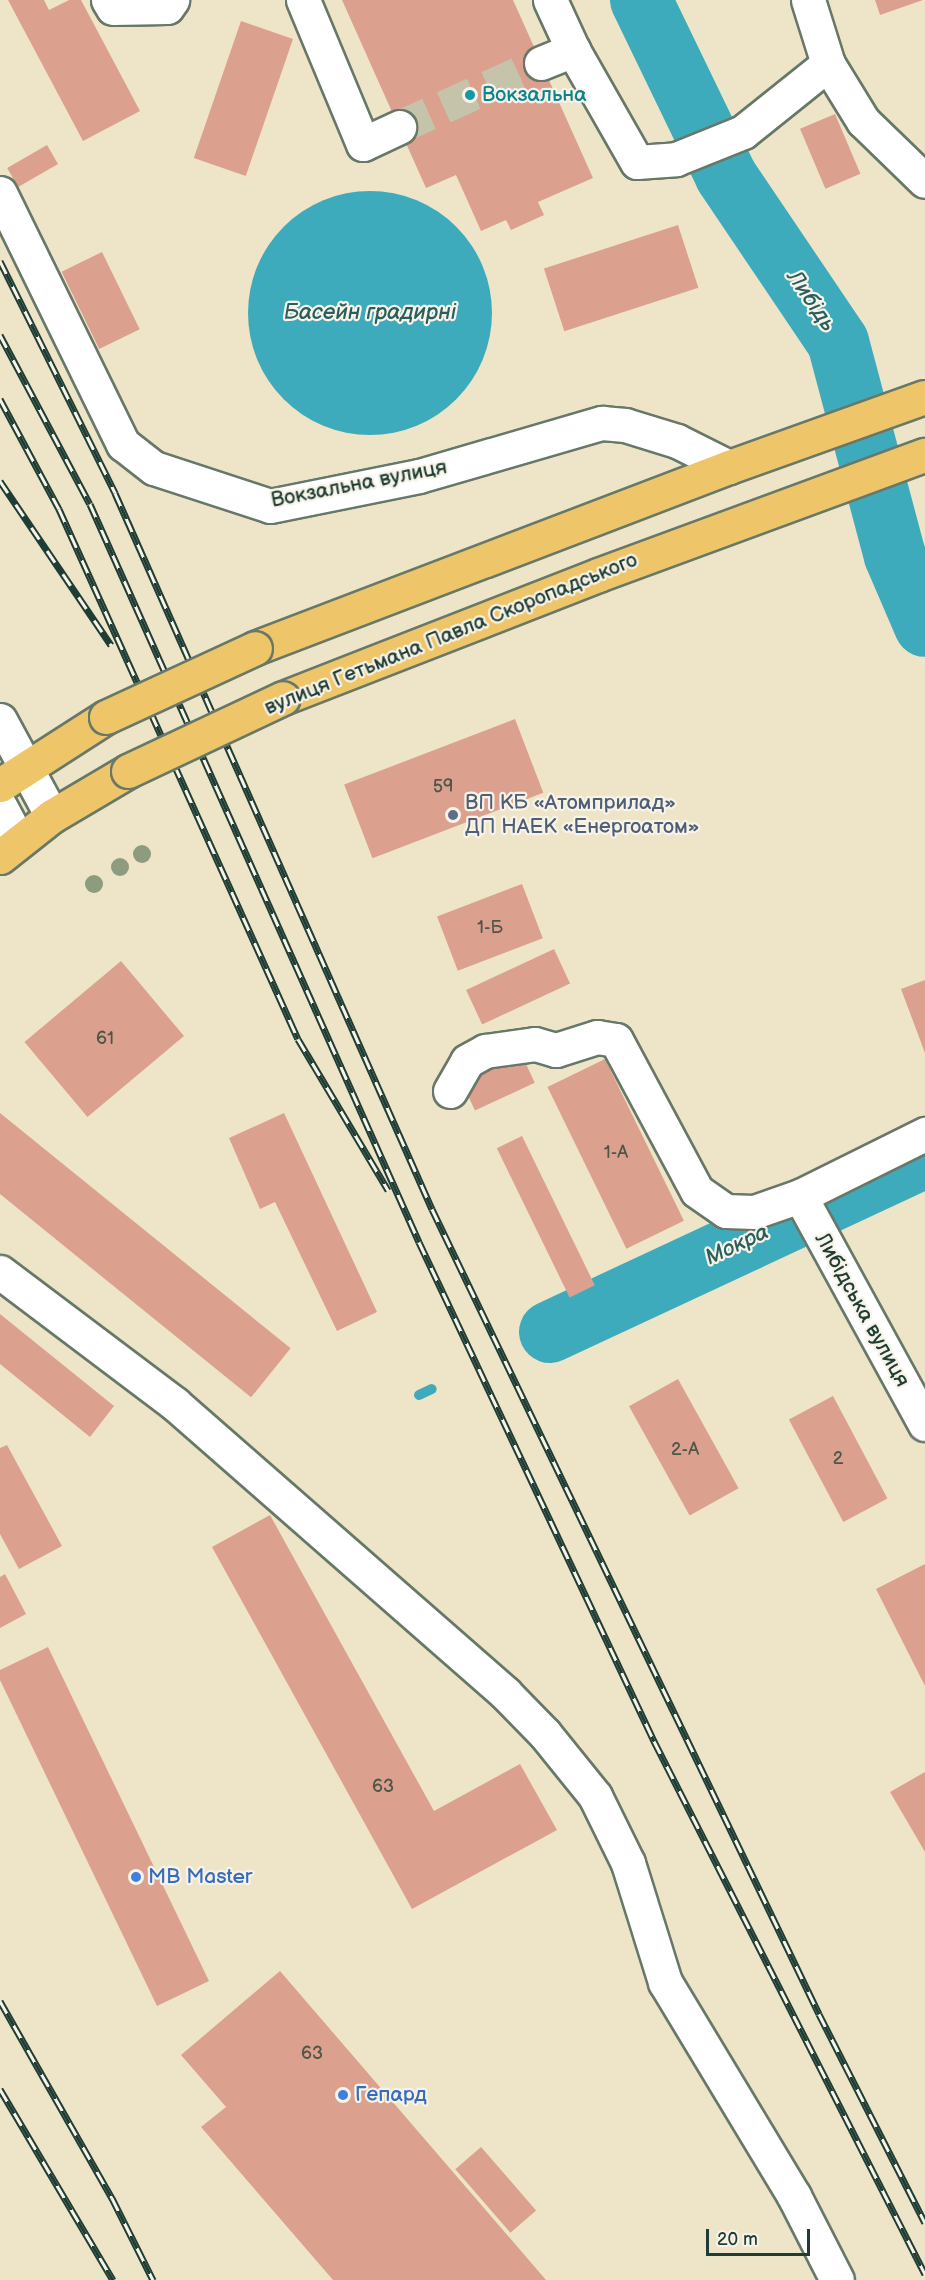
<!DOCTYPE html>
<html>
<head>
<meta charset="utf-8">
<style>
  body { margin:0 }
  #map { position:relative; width:925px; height:2280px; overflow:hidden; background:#eee5c8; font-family:"Balsamiq Sans",sans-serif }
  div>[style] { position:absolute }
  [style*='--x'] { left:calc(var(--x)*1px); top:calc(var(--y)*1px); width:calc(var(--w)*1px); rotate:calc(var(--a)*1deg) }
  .green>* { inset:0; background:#97c371 }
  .water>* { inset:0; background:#3eabbd }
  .round { border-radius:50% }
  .stream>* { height:10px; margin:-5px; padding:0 5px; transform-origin:5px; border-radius:5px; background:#3eabbd }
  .river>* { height:62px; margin:-31px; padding:0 31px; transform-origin:31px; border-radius:31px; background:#3eabbd }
  .building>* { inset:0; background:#dba18e; transform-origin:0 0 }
  .minor-tunnel>* { height:33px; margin-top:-16.5px; transform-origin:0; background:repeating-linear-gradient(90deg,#c5c3aa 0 33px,transparent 0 49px) }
  .roads { filter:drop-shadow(2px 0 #677868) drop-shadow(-2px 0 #677868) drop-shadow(0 2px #677868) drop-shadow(0 -2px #677868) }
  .minor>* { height:33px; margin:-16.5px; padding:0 16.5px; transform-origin:16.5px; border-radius:16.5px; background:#fff }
  .major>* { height:33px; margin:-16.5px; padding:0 16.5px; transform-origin:16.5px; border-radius:16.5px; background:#eec569 }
  .rail>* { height:7px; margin-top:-3.5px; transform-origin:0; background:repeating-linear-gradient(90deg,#f7f3e8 0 14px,#1f3d34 0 28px); box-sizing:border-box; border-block:2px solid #1f3d34 }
  .bridges { filter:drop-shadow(2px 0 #677868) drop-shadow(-2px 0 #677868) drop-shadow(0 2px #677868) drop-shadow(0 -2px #677868) }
  .major-bridge>* { height:33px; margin:-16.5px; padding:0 16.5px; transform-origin:16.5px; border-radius:16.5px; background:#eec569 }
  .trees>* { width:18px; height:18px; margin:-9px; border-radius:50%; background:#8d9b7f }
  .dots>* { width:16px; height:16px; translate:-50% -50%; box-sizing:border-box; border:3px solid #f7f3e8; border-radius:50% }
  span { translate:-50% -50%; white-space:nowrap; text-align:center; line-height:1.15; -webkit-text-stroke:4.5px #f7f3e8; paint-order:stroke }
  .number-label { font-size:18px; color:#4e564a }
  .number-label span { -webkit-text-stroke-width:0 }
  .culture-label { font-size:21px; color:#0d838f }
  .left { translate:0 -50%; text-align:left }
  .street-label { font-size:21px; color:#1f3d34 }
  .service-label { font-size:21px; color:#4e5e75 }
  .shop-label { font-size:21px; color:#366cbe }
  .water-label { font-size:22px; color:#285e5d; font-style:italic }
  .scale { position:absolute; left:706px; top:2229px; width:104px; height:27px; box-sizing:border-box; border:3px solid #1f3d34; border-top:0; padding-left:8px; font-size:18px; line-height:21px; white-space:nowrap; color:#1f3d34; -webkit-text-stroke:4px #f7f3e8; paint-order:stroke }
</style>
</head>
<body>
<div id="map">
  <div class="green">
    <div style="clip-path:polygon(796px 1205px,817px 1241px,593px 1339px,598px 1324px,584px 1317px,550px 1334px,535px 1310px,728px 1223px)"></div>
  </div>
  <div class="water">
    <div class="round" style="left:248px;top:191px;width:244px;height:244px"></div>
  </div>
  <div class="stream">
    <div style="--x:419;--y:1395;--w:14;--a:-25"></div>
  </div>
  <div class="river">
    <div style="--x:641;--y:0;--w:195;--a:64.2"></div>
    <div style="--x:726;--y:176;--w:200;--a:56"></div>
    <div style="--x:838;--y:342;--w:221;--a:75.1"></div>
    <div style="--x:895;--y:556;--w:76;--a:66.8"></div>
    <div style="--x:550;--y:1332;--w:414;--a:-25"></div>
  </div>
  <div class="building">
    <div style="clip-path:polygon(8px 0,44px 0,49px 10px,69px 0,81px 0,140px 111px,83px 141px)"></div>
    <div style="clip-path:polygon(342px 0,513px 0,593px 178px,538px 202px,544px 215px,511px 230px,506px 220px,481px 231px,456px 175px,426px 188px)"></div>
    <div style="clip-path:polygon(875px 0,923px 0,880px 15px)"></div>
    <div style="left:241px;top:21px;width:55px;height:145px;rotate:19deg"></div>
    <div style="left:835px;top:114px;width:65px;height:38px;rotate:67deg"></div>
    <div style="left:47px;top:145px;width:22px;height:46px;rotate:60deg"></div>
    <div style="left:678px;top:225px;width:66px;height:141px;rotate:72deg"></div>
    <div style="left:102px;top:252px;width:86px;height:45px;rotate:64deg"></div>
    <div style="left:515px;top:719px;width:79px;height:183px;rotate:69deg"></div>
    <div style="left:522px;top:884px;width:58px;height:91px;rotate:69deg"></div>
    <div style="left:554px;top:949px;width:38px;height:97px;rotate:65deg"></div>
    <div style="left:121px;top:961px;width:98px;height:126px;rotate:50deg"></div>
    <div style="clip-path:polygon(925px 980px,925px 1053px,901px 989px)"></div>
    <div style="left:520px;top:1051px;width:35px;height:66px;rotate:65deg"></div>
    <div style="left:605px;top:1059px;width:180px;height:64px;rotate:64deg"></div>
    <div style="left:0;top:1113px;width:374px;height:63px;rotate:39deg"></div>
    <div style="clip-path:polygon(284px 1113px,377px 1312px,337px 1331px,275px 1202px,260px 1209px,229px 1138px)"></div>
    <div style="left:522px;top:1136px;width:166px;height:28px;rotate:64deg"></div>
    <div style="clip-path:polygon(0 1314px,114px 1406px,90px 1437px,0 1364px)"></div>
    <div style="left:678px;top:1379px;width:125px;height:56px;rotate:61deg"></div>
    <div style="left:833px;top:1396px;width:116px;height:50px;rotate:62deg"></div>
    <div style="clip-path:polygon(7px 1445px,62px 1546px,19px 1569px,0 1534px,0 1448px)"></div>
    <div style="clip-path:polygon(270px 1515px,434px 1811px,520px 1764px,557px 1830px,412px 1909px,212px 1547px)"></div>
    <div style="clip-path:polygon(925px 1564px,925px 1686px,876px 1589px)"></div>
    <div style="clip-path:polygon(5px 1574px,26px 1614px,0 1628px,0 1577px)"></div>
    <div style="clip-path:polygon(48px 1647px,209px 1981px,157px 2006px,0 1680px,0 1670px)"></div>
    <div style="clip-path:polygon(925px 1772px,925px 1852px,890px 1792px)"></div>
    <div style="clip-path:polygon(280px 1971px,546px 2280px,333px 2280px,201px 2127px,226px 2107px,181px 2055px)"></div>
    <div style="left:481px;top:2147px;width:84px;height:34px;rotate:49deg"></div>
  </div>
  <div class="minor-tunnel">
    <div style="--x:399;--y:127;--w:156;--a:-24.3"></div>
  </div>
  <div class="roads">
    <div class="minor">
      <div style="--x:108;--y:0;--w:9;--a:58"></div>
      <div style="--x:113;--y:8;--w:54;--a:-1.1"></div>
      <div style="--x:167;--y:7;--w:9;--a:-54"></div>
      <div style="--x:303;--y:0;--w:156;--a:67.4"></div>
      <div style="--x:363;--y:144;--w:40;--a:-25"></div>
      <div style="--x:550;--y:0;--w:55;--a:65.3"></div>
      <div style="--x:573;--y:50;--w:129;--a:60.3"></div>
      <div style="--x:637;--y:162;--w:39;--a:-4"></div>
      <div style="--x:676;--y:159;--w:72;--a:-21.9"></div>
      <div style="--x:743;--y:132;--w:109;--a:-38.7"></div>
      <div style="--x:808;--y:0;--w:67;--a:72.6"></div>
      <div style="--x:828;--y:64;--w:67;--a:58.4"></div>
      <div style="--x:863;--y:121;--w:86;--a:44.1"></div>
      <div style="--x:541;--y:63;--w:35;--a:-22"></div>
      <div style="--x:0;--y:193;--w:280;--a:63.9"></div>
      <div style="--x:123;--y:444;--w:39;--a:38"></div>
      <div style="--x:154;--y:468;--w:122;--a:18.1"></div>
      <div style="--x:270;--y:506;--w:152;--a:-11.4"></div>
      <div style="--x:419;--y:476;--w:191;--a:-16.2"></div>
      <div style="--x:602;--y:423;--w:23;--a:5"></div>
      <div style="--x:625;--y:425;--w:54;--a:17.1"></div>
      <div style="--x:677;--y:441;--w:58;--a:26.6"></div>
      <div style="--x:0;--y:720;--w:109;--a:61.6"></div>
      <div style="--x:0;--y:806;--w:40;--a:62"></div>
      <div style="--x:450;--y:1091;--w:34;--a:-60"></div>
      <div style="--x:467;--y:1061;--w:21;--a:-29"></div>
      <div style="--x:485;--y:1051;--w:50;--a:-8"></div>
      <div style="--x:535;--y:1044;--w:22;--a:16"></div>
      <div style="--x:556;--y:1050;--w:43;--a:-17.6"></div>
      <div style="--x:597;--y:1037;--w:19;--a:9"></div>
      <div style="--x:616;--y:1040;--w:171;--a:61.8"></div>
      <div style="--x:697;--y:1191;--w:35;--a:35"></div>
      <div style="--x:726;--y:1211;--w:28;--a:2"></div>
      <div style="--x:754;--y:1212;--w:49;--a:-19.2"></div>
      <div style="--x:800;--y:1196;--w:140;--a:-26.4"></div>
      <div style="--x:800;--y:1196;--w:260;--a:61.3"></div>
      <div style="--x:0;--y:1272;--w:219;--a:37"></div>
      <div style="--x:175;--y:1404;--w:439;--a:41.2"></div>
      <div style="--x:505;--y:1693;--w:57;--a:45.7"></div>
      <div style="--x:545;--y:1734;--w:80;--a:51.1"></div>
      <div style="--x:595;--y:1796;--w:75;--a:63.8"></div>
      <div style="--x:628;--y:1863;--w:125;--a:72.7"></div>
      <div style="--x:665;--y:1982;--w:250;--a:58.9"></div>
      <div style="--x:794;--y:2196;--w:94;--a:62.9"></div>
    </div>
    <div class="major">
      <div style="--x:255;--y:648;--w:507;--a:-20.9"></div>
      <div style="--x:729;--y:467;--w:208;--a:-19.7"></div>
      <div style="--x:283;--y:698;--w:338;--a:-21.3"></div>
      <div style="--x:598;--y:575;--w:348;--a:-20.2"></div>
      <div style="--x:0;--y:785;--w:126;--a:-32.7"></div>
      <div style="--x:0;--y:857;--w:66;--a:-38.3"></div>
      <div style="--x:52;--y:816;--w:88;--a:-30.6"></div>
    </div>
  </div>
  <div class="rail">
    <div style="--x:0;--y:261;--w:259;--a:63.6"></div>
    <div style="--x:115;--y:493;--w:783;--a:66.12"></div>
    <div style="--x:432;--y:1209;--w:893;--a:64.32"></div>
    <div style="--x:819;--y:2014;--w:234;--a:63.1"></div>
    <div style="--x:0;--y:335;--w:191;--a:62"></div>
    <div style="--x:90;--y:504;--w:808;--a:65.97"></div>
    <div style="--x:419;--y:1242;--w:552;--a:64.78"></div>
    <div style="--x:654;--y:1741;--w:598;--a:63.05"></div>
    <div style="--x:0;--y:399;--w:125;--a:61.8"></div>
    <div style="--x:59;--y:509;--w:581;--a:65.73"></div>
    <div style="--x:298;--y:1039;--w:176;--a:59.2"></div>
    <div style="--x:0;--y:481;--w:198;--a:55.9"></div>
    <div style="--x:0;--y:2001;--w:227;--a:60.4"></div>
    <div style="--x:112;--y:2198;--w:92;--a:63.4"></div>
    <div style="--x:0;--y:2089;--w:222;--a:59.4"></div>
  </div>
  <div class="bridges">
    <div class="major-bridge">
      <div style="--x:106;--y:717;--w:164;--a:-24.8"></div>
      <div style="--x:128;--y:771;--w:171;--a:-25.2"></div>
    </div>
  </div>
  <div class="trees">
    <div style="left:142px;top:854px"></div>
    <div style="left:120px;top:867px"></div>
    <div style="left:94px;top:884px"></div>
  </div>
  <div class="dots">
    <div style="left:470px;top:95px;background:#0f9aa8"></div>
    <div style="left:453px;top:815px;background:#5c6f8a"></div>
    <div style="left:136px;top:1877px;background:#3f7fe0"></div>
    <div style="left:343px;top:2095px;background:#3f7fe0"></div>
  </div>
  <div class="number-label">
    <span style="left:443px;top:787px">59</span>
    <span style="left:490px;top:928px">1-Б</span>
    <span style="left:105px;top:1039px">61</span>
    <span style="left:616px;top:1153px">1-А</span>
    <span style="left:685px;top:1450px">2-А</span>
    <span style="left:838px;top:1459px">2</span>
    <span style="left:383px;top:1787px">63</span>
    <span style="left:312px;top:2054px">63</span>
  </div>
  <div class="culture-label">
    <span class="left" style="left:482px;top:95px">Вокзальна</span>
  </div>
  <div class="street-label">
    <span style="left:359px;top:484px;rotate:-11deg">Вокзальна вулиця</span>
    <span style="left:451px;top:634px;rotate:-22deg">вулиця Гетьмана Павла Скоропадського</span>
    <span style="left:862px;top:1310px;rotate:61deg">Либідська вулиця</span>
  </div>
  <div class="service-label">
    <span class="left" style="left:465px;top:815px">ВП КБ «Атомприлад»<br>ДП НАЕК «Енергоатом»</span>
  </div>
  <div class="shop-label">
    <span class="left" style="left:148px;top:1877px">MB Master</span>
    <span class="left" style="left:355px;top:2095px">Гепард</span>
  </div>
  <div class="water-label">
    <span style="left:811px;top:301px;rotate:56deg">Либідь</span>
    <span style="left:370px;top:313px">Басейн градирні</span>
    <span style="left:737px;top:1245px;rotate:-25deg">Мокра</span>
  </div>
  <div class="scale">20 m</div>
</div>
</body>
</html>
